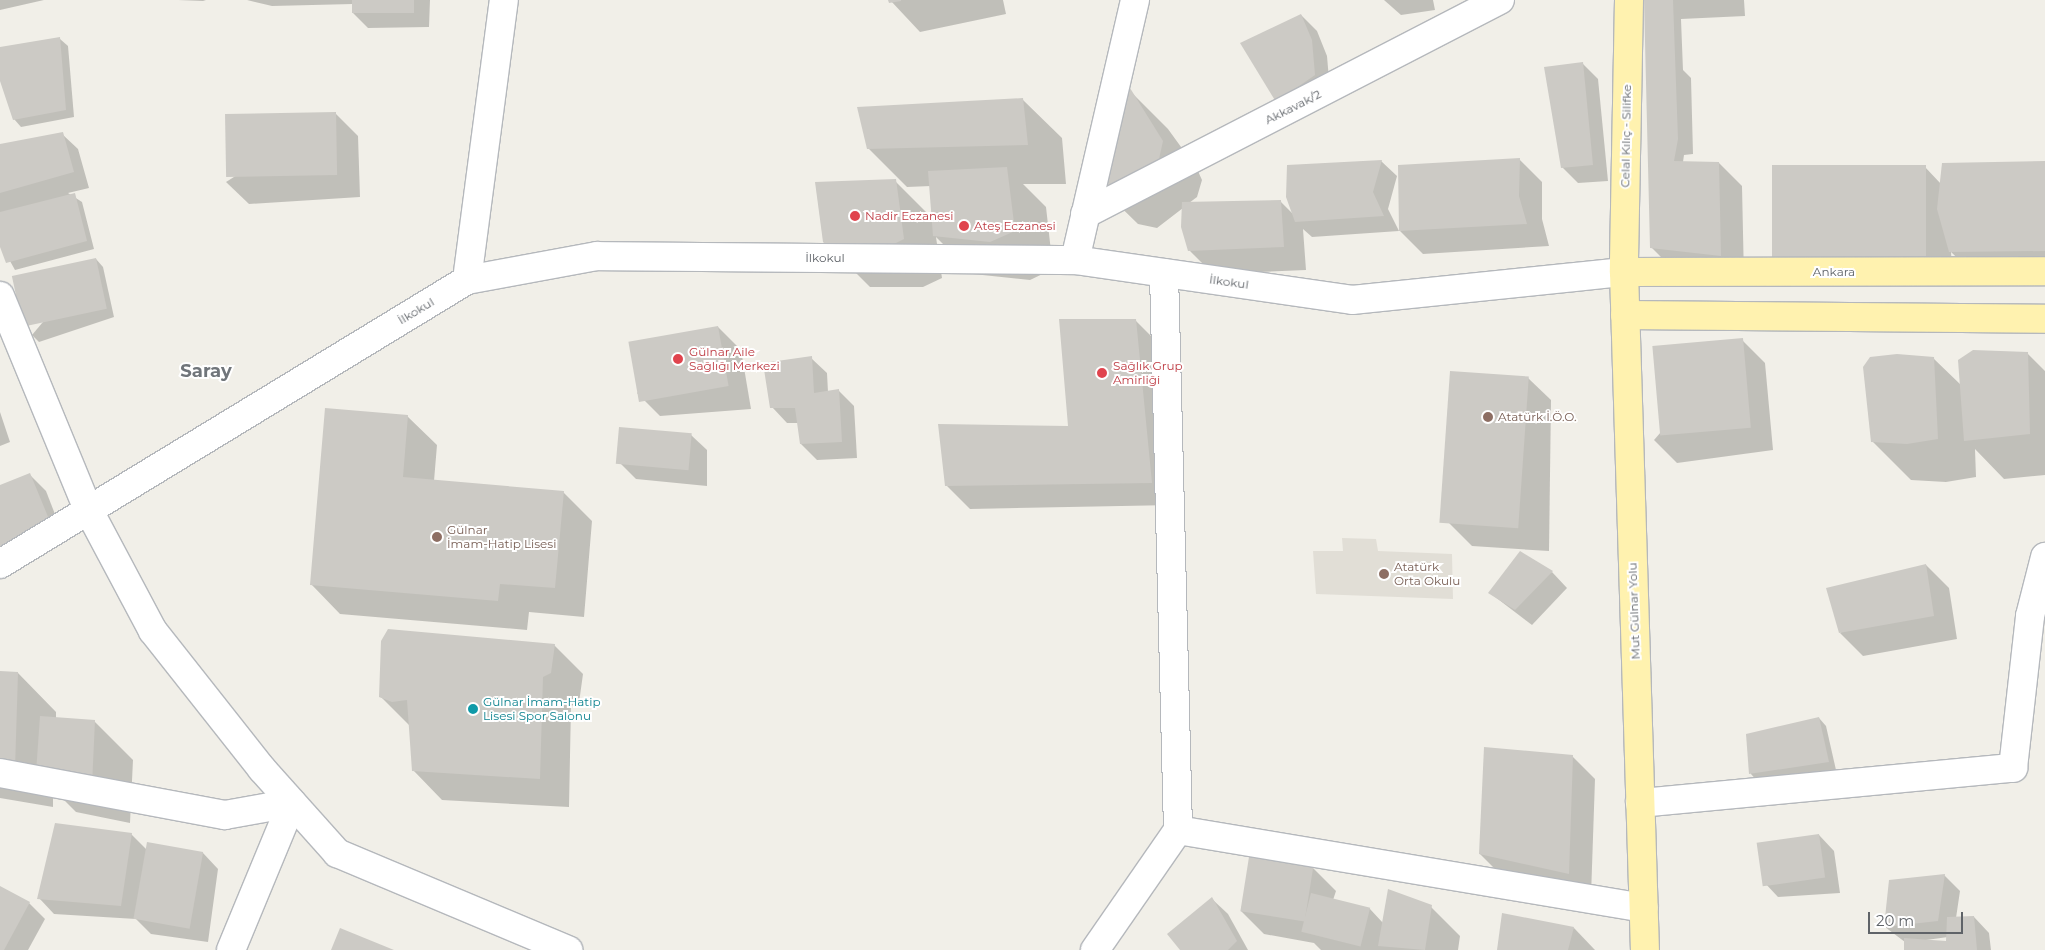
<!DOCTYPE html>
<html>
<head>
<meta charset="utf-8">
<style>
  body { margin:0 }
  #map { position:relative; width:2045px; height:950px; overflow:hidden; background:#f1efe8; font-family:Montserrat,sans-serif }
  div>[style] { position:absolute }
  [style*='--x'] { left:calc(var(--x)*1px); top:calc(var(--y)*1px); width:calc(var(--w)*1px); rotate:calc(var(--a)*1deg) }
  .education>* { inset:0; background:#e1ded6 }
  .shadow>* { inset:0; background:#0003 }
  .building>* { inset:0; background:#cccac5; transform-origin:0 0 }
  .roads { filter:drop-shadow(1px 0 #b5b8bc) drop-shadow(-1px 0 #b5b8bc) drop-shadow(0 1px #b5b8bc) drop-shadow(0 -1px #b5b8bc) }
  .minor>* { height:28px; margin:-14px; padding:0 14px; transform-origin:14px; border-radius:14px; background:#fff }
  .major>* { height:28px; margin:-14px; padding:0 14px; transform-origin:14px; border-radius:14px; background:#fff2af }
  .dots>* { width:14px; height:14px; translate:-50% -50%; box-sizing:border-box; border:2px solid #fff; border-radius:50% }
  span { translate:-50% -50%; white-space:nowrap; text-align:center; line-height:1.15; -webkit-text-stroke:4px #fff; paint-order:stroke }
  .street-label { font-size:12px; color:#5f6368 }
  .health-label { font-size:12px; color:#be3a42 }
  .left { translate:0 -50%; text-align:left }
  .education-label { font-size:12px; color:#785e54 }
  .culture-label { font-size:12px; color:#0d838f }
  .district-label { font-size:18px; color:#70757a; font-weight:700 }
  .scale { position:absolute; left:1868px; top:912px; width:95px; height:22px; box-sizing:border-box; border:2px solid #5f6368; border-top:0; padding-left:6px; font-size:15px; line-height:18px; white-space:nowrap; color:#5f6368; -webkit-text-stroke:4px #fff; paint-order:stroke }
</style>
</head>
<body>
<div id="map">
  <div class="education">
    <div style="clip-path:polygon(1342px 538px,1376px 539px,1378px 551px,1452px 554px,1453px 599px,1316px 594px,1313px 551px,1343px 551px)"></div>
  </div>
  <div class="shadow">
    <div style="clip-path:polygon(0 0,44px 0,0 10px)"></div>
    <div style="clip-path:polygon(178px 0,206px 0,203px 1px)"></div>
    <div style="clip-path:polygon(247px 0,430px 0,429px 27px,368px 28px,352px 12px,353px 4px,272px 6px)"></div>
    <div style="clip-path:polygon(890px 0,1003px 0,1006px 14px,920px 32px)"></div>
    <div style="clip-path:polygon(1384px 0,1433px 0,1435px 10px,1401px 15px)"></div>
    <div style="clip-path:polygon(1645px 0,1744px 0,1745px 16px,1681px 19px,1683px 70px,1691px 78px,1693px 154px,1684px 155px,1683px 162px,1719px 163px,1742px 186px,1744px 278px,1667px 263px,1652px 248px)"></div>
    <div style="clip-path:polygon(1301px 15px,1317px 31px,1327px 56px,1330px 91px,1292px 116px,1242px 43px)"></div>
    <div style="clip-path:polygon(60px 39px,68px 46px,74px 117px,21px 127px,14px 119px,0 77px,0 49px)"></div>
    <div style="clip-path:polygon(1582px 63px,1598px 79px,1608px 181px,1578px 183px,1562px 167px)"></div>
    <div style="clip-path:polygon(1129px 90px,1168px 129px,1197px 169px,1202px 180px,1197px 197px,1189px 203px,1280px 201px,1293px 214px,1381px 161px,1397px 176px,1388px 209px,1399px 231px,1312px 237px,1303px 229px,1306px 270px,1213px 274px,1190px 251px,1183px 208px,1157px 228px,1138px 224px,1099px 186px)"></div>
    <div style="clip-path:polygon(1023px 100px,1062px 138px,1066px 184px,1023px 184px,1046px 207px,1053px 269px,1030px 280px,973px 274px,936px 237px,942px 278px,923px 287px,870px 287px,824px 241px,895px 181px,933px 219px,931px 186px,907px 187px,868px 148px)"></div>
    <div style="clip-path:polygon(335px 113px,358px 136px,360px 197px,249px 204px,226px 182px)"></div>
    <div style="clip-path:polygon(62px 134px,78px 149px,89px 188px,68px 193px,82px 202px,94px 249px,15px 270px,0 243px,0 145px)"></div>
    <div style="clip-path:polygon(1519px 159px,1542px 182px,1542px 219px,1549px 246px,1423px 254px,1400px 231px)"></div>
    <div style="clip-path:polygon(2045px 162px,2045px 274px,1974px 274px,1951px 252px,1953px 279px,1795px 281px,1925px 167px,1941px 184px)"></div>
    <div style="clip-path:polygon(96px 259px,103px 267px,114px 317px,39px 342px,32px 335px)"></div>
    <div style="clip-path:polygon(1135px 320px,1158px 343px,1174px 505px,970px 509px,947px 486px,1069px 428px)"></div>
    <div style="clip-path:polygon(718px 327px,741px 350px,751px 409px,660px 416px,637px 393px)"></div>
    <div style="clip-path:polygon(1742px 340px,1765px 363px,1773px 450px,1677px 463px,1654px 440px)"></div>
    <div style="clip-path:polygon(2027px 353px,2045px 371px,2045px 475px,2004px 479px,1975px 449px,1976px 477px,1946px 482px,1911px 480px,1872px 441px,1933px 358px,1961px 385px)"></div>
    <div style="clip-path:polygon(811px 358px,827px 373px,828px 392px,838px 390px,854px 406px,857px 458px,817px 460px,801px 444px,798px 423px,787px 423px,772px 407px)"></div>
    <div style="clip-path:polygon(1528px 378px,1551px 400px,1549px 551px,1472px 546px,1449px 523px)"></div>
    <div style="clip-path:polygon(0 412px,10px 442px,0 446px)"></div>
    <div style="clip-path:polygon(407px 416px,437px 445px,434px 481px,563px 492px,592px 521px,584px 617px,529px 612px,527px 630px,340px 614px,311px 584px)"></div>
    <div style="clip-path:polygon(691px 435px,707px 450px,707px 486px,636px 479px,620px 463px)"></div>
    <div style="clip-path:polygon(30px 475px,46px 491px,65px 540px,0 487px)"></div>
    <div style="clip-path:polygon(1926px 565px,1949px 588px,1957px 639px,1863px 656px,1840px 633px)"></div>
    <div style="clip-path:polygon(1552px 572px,1567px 588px,1532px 625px,1490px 593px)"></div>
    <div style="clip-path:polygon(554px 645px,583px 674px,579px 703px,571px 706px,569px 807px,442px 800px,413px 770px,410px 726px,381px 697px)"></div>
    <div style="clip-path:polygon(0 672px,18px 673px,56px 712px,56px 718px,94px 721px,133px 760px,130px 823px,76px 812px,53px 789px,53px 807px,0 798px)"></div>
    <div style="clip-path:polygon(1819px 718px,1826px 726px,1836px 770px,1758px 782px,1751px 774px,1748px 735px)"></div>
    <div style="clip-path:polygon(1572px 756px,1595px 779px,1591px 896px,1503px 877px,1480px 854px)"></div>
    <div style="clip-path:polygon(131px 834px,147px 850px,203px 853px,218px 869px,208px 942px,151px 934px,136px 919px,54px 914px,39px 898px)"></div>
    <div style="clip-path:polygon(1819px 835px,1834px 851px,1840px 893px,1778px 897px,1763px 881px)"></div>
    <div style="clip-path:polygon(1250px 858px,1313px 868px,1336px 891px,1333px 900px,1370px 909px,1383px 923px,1431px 907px,1460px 936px,1458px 950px,1321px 950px,1314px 943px,1264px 934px,1241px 911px)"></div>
    <div style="clip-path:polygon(evenodd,1944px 875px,1960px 891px,1956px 918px,1974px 917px,1989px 933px,1991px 950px,1906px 950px,1905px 942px,1885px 927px,1944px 875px,1948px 937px,1947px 942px,1926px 941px,1926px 940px,1948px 937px)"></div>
    <div style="clip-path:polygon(0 887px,29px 903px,45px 919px,28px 950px,0 950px)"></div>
    <div style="clip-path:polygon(1212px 899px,1228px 914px,1248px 950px,1182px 950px)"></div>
    <div style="clip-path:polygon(1574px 928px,1595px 950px,1498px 950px)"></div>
  </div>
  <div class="building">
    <div style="left:352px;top:0;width:62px;height:13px"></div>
    <div style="clip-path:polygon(888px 0,901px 0,901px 1px,889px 3px)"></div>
    <div style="clip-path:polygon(1644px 0,1673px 0,1678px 139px,1674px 161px,1719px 162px,1721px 256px,1650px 248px)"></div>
    <div style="clip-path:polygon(1301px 14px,1312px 40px,1315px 75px,1276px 102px,1240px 43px)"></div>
    <div style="clip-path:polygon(60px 37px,66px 110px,13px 120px,0 81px,0 47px)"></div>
    <div style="clip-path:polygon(1583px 62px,1593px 165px,1561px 168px,1544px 67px)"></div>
    <div style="clip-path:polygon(1120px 88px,1130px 88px,1163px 141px,1159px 159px,1118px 189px,1097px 186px)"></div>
    <div style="clip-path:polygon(1023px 98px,1028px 145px,867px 149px,857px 107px)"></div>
    <div style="left:336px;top:112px;width:63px;height:111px;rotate:89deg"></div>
    <div style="clip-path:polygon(63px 132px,74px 172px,0 193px,0 144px)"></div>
    <div style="clip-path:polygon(1520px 158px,1519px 196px,1527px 224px,1399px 231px,1398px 165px)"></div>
    <div style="clip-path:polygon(1382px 160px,1373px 192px,1384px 216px,1295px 222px,1286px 197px,1287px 165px)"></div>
    <div style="clip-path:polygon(2045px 161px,2045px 251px,1949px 252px,1937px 209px,1942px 163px)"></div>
    <div style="left:1772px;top:165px;width:154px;height:94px"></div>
    <div style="clip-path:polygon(1007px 167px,1015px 231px,990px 242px,933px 236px,928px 171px)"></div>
    <div style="clip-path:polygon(896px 179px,904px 239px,884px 249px,830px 249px,823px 242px,815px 182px)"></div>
    <div style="clip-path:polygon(75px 193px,87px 241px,6px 263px,0 247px,0 212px)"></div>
    <div style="clip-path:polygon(1281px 200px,1284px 247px,1188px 251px,1181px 227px,1182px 202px)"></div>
    <div style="left:96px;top:258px;width:52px;height:86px;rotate:78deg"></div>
    <div style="clip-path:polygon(1059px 319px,1136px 319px,1152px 483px,945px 486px,938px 424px,1068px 426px)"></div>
    <div style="left:718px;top:326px;width:61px;height:91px;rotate:80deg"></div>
    <div style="left:1743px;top:338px;width:90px;height:91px;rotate:85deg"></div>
    <div style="clip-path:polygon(1973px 350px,2028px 352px,2030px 434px,1964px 441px,1958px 360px)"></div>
    <div style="clip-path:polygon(1897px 354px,1934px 357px,1938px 439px,1907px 444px,1871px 442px,1863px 367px,1870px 357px)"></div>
    <div style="clip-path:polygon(812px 356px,814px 393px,839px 389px,842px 442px,800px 444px,795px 408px,770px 408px,763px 363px)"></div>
    <div style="left:1450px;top:371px;width:79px;height:152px;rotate:4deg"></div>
    <div style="clip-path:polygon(325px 408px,408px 415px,403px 477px,564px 491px,555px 588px,500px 584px,498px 601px,310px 585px)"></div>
    <div style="left:619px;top:427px;width:73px;height:37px;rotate:5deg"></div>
    <div style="clip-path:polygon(30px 473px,51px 524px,0 554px,0 485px)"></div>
    <div style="clip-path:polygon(1520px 551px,1553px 571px,1515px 610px,1488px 593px)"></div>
    <div style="clip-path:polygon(1926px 564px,1934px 616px,1839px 633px,1826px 588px)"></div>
    <div style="clip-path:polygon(388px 629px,555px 644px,551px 673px,543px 677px,540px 779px,412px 771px,407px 700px,392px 702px,379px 697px,381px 641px)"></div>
    <div style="clip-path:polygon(0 671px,18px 672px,15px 769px,0 767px)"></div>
    <div style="clip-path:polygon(40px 716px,95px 720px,92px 785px,36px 773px)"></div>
    <div style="clip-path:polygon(1819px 717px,1829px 762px,1749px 774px,1746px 734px)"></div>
    <div style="clip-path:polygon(1484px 747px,1573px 755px,1569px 874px,1479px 854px)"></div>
    <div style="clip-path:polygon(55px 823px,132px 833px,121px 906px,37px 899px)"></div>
    <div style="left:1819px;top:834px;width:44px;height:63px;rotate:82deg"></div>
    <div style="left:147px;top:842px;width:57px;height:78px;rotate:10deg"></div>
    <div style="left:1249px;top:857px;width:65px;height:55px;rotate:9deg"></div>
    <div style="clip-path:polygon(1945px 874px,1938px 921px,1884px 927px,1889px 880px)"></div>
    <div style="clip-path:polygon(0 886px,30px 902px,4px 950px,0 950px)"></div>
    <div style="clip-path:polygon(1388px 889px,1432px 905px,1425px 950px,1378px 946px)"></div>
    <div style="left:1311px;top:893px;width:61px;height:40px;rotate:14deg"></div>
    <div style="clip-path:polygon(1212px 897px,1237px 941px,1228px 950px,1180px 950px,1167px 934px)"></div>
    <div style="clip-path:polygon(1502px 913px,1574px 927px,1568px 950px,1497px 950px)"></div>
    <div style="clip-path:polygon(1974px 916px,1977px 950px,1904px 950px,1904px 938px,1946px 941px,1947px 917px)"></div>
    <div style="clip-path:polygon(340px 928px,394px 950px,331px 950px)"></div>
  </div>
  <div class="roads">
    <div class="minor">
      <div style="--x:1085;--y:214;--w:467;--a:-27.3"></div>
      <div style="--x:1075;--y:260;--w:267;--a:-77"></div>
      <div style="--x:467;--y:280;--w:282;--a:-82.5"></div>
      <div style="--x:0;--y:296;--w:228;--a:67.6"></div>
      <div style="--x:87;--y:507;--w:140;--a:62"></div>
      <div style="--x:153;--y:631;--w:176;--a:51.7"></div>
      <div style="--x:262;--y:769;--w:113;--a:48.2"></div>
      <div style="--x:337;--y:853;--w:251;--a:22.8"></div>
      <div style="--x:0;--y:564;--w:547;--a:-31.31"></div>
      <div style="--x:467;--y:280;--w:132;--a:-10.5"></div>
      <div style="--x:597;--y:256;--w:478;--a:0.5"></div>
      <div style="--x:1075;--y:260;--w:280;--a:8.2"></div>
      <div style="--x:1352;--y:300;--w:273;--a:-5.9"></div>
      <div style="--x:0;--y:773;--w:229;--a:10.6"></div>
      <div style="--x:225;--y:815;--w:68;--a:-10.2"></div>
      <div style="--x:1640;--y:803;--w:375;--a:-5.4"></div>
      <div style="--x:2013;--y:768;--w:153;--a:-83.6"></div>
      <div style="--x:2030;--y:616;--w:61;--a:-75.7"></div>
      <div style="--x:1178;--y:830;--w:472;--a:9.5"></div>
      <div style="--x:231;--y:950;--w:159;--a:-67.5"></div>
      <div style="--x:1095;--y:950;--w:146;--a:-55.3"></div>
      <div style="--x:1178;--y:830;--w:557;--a:-91.44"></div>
    </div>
    <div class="major">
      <div style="--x:1629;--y:0;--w:272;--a:91.1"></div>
      <div style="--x:1624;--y:272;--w:678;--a:88.23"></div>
      <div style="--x:1624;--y:272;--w:421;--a:-0.1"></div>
      <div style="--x:1625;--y:315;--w:420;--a:0.5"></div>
    </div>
  </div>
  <div class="dots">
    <div style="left:855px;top:216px;background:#e0444e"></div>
    <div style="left:964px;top:226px;background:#e0444e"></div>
    <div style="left:678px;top:359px;background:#e0444e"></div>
    <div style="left:1102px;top:373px;background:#e0444e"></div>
    <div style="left:1488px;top:417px;background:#8d6e63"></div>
    <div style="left:437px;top:537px;background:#8d6e63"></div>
    <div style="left:1384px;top:574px;background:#8d6e63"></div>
    <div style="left:473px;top:709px;background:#0f9aa8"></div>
  </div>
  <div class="street-label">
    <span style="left:1293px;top:107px;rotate:-27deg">Akkavak/2</span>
    <span style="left:1626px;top:136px;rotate:-89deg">Celal Kılıç - Silifke</span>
    <span style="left:825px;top:258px">İlkokul</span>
    <span style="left:1834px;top:272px">Ankara</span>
    <span style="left:1229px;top:282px;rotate:8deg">İlkokul</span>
    <span style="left:416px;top:311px;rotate:-31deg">İlkokul</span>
    <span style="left:1634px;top:611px;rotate:-92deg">Mut Gülnar Yolu</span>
  </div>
  <div class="health-label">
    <span class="left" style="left:865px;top:216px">Nadir Eczanesi</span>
    <span class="left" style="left:974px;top:226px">Ateş Eczanesi</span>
    <span class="left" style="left:689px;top:359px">Gülnar Aile<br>Sağlığı Merkezi</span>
    <span class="left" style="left:1113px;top:373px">Sağlık Grup<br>Amirliği</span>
  </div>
  <div class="education-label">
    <span class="left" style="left:1498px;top:417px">Atatürk İ.Ö.O.</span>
    <span class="left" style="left:447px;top:537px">Gülnar<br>İmam-Hatip Lisesi</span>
    <span class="left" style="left:1394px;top:574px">Atatürk<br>Orta Okulu</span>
  </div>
  <div class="culture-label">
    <span class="left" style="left:483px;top:709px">Gülnar İmam-Hatip<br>Lisesi Spor Salonu</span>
  </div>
  <div class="district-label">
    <span style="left:206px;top:371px">Saray</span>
  </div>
  <div class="scale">20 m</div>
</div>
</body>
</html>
